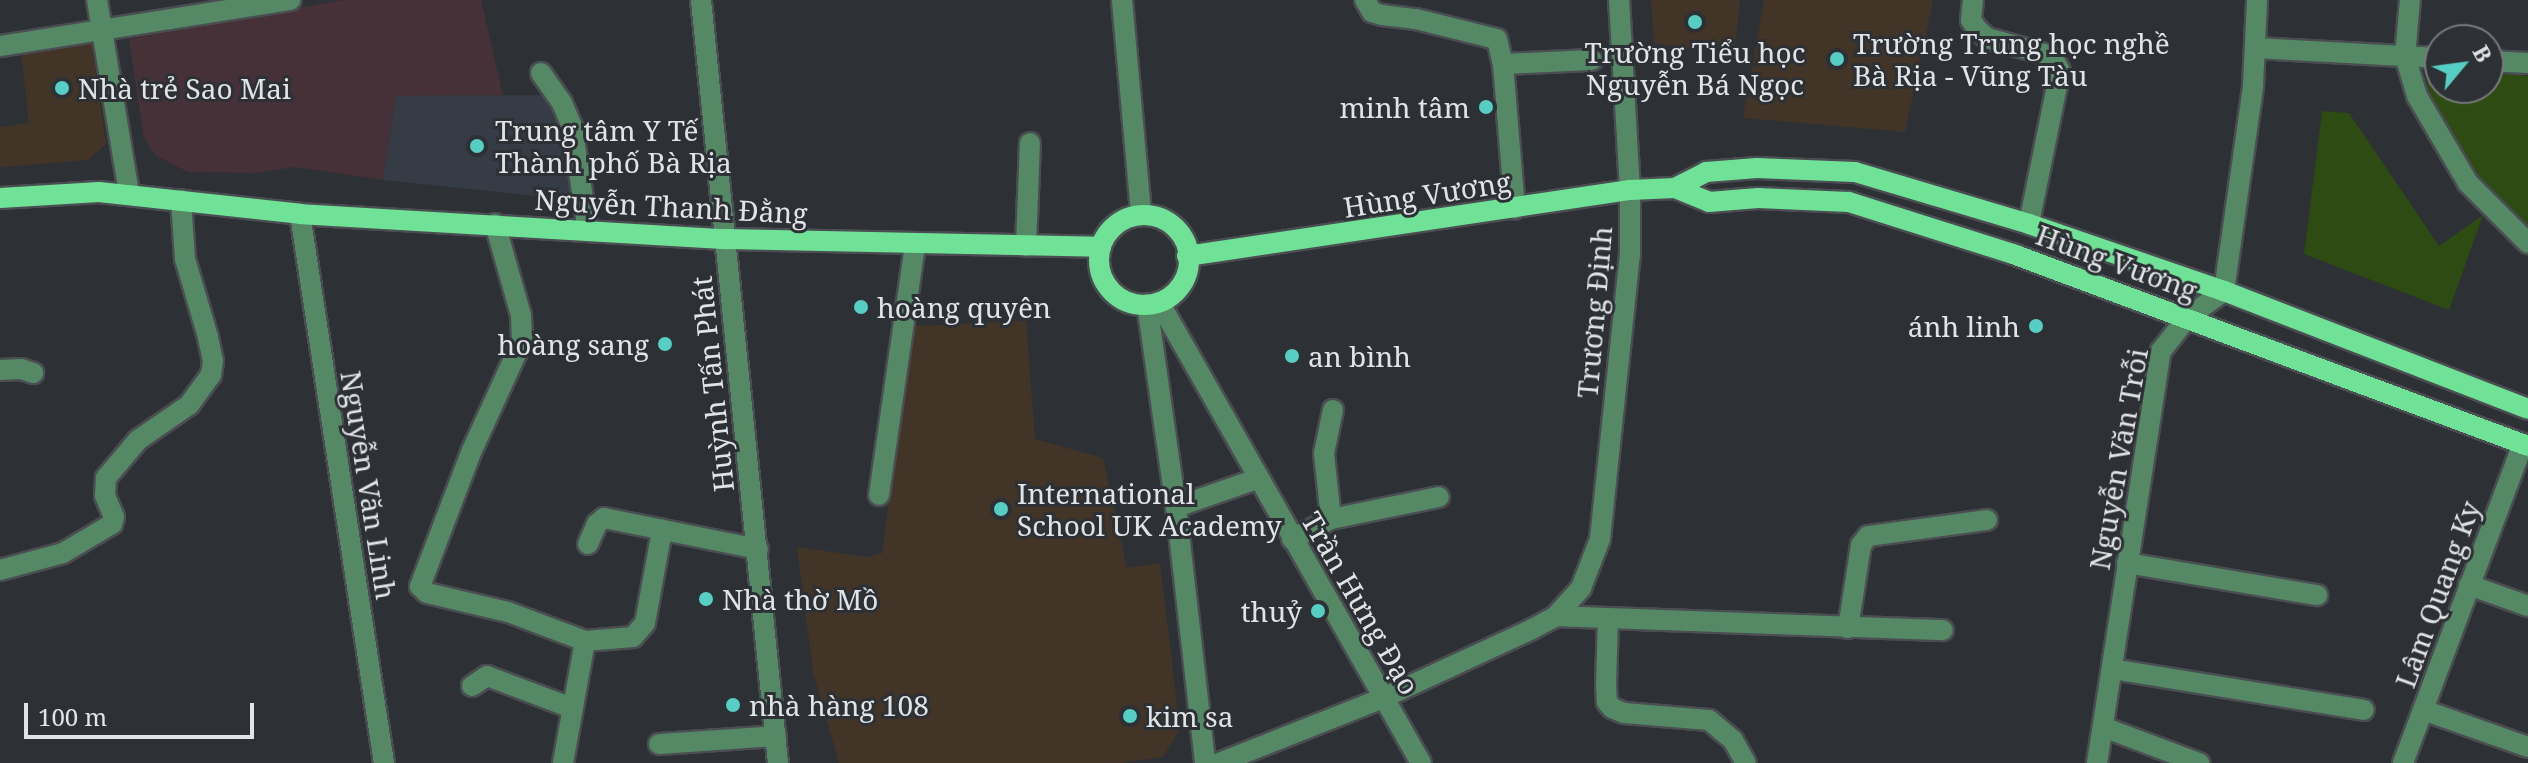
<!DOCTYPE html>
<html>
<head>
<meta charset="utf-8">
<style>
  body { margin:0 }
  #map { position:relative; width:2528px; height:763px; overflow:hidden; background:#2d3035; font-family:"Noto Serif",serif }
  div>[style] { position:absolute }
  [style*='--x'] { left:calc(var(--x)*1px); top:calc(var(--y)*1px); width:calc(var(--w)*1px); rotate:calc(var(--a)*1deg) }
  .commercial>* { inset:0; background:#453137 }
  .built>* { inset:0; background:#353c45 }
  .education>* { inset:0; background:#423527 }
  .green>* { inset:0; background:#2d4b13 }
  .roads { filter:drop-shadow(2px 0 #4a4d51) drop-shadow(-2px 0 #4a4d51) drop-shadow(0 2px #4a4d51) drop-shadow(0 -2px #4a4d51) }
  .minor>* { height:20px; margin:-10px; padding:0 10px; transform-origin:10px; border-radius:10px; background:#558965 }
  .major>* { height:20px; margin:-10px; padding:0 10px; transform-origin:10px; border-radius:10px; background:#70e297 }
  .major>.ring { margin:-10px; padding:0; box-sizing:content-box; background:none; border:20px solid #70e297; border-radius:50% }
  .dots>* { width:22px; height:22px; translate:-50% -50%; box-sizing:border-box; border:4px solid #2d3035; border-radius:50% }
  span { translate:-50% -50%; white-space:nowrap; text-align:center; line-height:1.15; -webkit-text-stroke:6px #2d3035; paint-order:stroke }
  .poi-label { font-size:28px; color:#e1e4e6 }
  .left { translate:0 -50%; text-align:left }
  .right { translate:-100% -50%; text-align:right }
  .street-label { font-size:28px; color:#e1e4e6 }
  .north { position:absolute; left:2424px; top:24px; width:80px; height:80px; box-sizing:border-box; background:#2d3035; border:2px solid #75787c; border-radius:50%; rotate:61deg; font-size:22px; font-weight:700; line-height:32px; text-align:center; color:#e1e4e6 }
  .north::after { content:''; display:block; margin:auto; width:28px; height:36px; background:#56cec3; clip-path:polygon(50% 0,100% 100%,50% 72%,0 100%) }
  .scale { position:absolute; left:24px; top:703px; width:230px; height:36px; box-sizing:border-box; border:4px solid #e1e4e6; border-top:0; padding-left:10px; font-size:24px; line-height:28px; white-space:nowrap; color:#e1e4e6; -webkit-text-stroke:6px #2d3035; paint-order:stroke }
</style>
</head>
<body>
<div id="map">
  <div class="commercial">
    <div style="clip-path:polygon(343px 0,481px 0,503px 95px,396px 96px,383px 180px,295px 167px,256px 173px,188px 172px,155px 155px,144px 138px,129px 39px)"></div>
  </div>
  <div class="built">
    <div style="clip-path:polygon(548px 95px,563px 113px,574px 200px,383px 180px,396px 96px)"></div>
  </div>
  <div class="education">
    <div style="clip-path:polygon(1651px 0,1740px 0,1734px 56px,1654px 43px)"></div>
    <div style="clip-path:polygon(1764px 0,1933px 0,1905px 132px,1743px 118px)"></div>
    <div style="clip-path:polygon(92px 42px,106px 144px,88px 160px,0 167px,0 127px,29px 123px,21px 53px)"></div>
    <div style="clip-path:polygon(1026px 321px,1035px 439px,1103px 458px,1127px 568px,1160px 563px,1180px 729px,1163px 757px,1119px 763px,839px 763px,813px 672px,797px 547px,867px 557px,882px 553px,913px 326px)"></div>
  </div>
  <div class="green">
    <div style="clip-path:polygon(2440px 67px,2440px 88px,2488px 88px,2488px 70px,2528px 76px,2528px 228px,2488px 189px,2443px 122px,2430px 96px,2426px 79px,2430px 71px)"></div>
    <div style="clip-path:polygon(2322px 111px,2349px 113px,2439px 246px,2483px 215px,2449px 310px,2304px 254px)"></div>
  </div>
  <div class="roads">
    <div class="minor">
      <div style="--x:97;--y:0;--w:197;--a:80.6"></div>
      <div style="--x:701;--y:0;--w:767;--a:84.24"></div>
      <div style="--x:1122;--y:0;--w:216;--a:84.9"></div>
      <div style="--x:1365;--y:0;--w:14;--a:60"></div>
      <div style="--x:1372;--y:12;--w:10;--a:17"></div>
      <div style="--x:1382;--y:15;--w:34;--a:7"></div>
      <div style="--x:1416;--y:19;--w:83;--a:13.9"></div>
      <div style="--x:1497;--y:39;--w:26;--a:77"></div>
      <div style="--x:1503;--y:64;--w:145;--a:85.3"></div>
      <div style="--x:1973;--y:0;--w:20;--a:96"></div>
      <div style="--x:1971;--y:20;--w:11;--a:56"></div>
      <div style="--x:1977;--y:29;--w:13;--a:42"></div>
      <div style="--x:1987;--y:38;--w:67;--a:15.5"></div>
      <div style="--x:2052;--y:56;--w:17;--a:62"></div>
      <div style="--x:2060;--y:71;--w:156;--a:101.5"></div>
      <div style="--x:2410;--y:0;--w:56;--a:95.1"></div>
      <div style="--x:2405;--y:56;--w:42;--a:73.3"></div>
      <div style="--x:2417;--y:96;--w:101;--a:59.6"></div>
      <div style="--x:2468;--y:183;--w:85;--a:45"></div>
      <div style="--x:0;--y:46;--w:294;--a:-9"></div>
      <div style="--x:2255;--y:48;--w:185;--a:3.1"></div>
      <div style="--x:2488;--y:61;--w:40;--a:2.9"></div>
      <div style="--x:1503;--y:64;--w:89;--a:-2.6"></div>
      <div style="--x:541;--y:73;--w:37;--a:55"></div>
      <div style="--x:562;--y:103;--w:25;--a:67"></div>
      <div style="--x:572;--y:126;--w:105;--a:81.3"></div>
      <div style="--x:300;--y:214;--w:555;--a:81.3"></div>
      <div style="--x:495;--y:224;--w:95;--a:74.1"></div>
      <div style="--x:521;--y:315;--w:26;--a:88"></div>
      <div style="--x:522;--y:341;--w:120;--a:114.6"></div>
      <div style="--x:472;--y:450;--w:146;--a:110.9"></div>
      <div style="--x:420;--y:586;--w:10;--a:45"></div>
      <div style="--x:427;--y:593;--w:83;--a:13.2"></div>
      <div style="--x:508;--y:612;--w:82;--a:20.6"></div>
      <div style="--x:585;--y:641;--w:48;--a:-4.8"></div>
      <div style="--x:633;--y:637;--w:18;--a:-49"></div>
      <div style="--x:645;--y:623;--w:95;--a:-79.6"></div>
      <div style="--x:1026;--y:246;--w:103;--a:-87.8"></div>
      <div style="--x:1159;--y:302;--w:530;--a:60.39"></div>
      <div style="--x:1147;--y:304;--w:205;--a:81.9"></div>
      <div style="--x:1176;--y:507;--w:258;--a:83.5"></div>
      <div style="--x:0;--y:370;--w:21;--a:-3"></div>
      <div style="--x:21;--y:369;--w:13;--a:18"></div>
      <div style="--x:879;--y:495;--w:253;--a:-81.8"></div>
      <div style="--x:1176;--y:507;--w:86;--a:-19.1"></div>
      <div style="--x:1331;--y:519;--w:66;--a:-96.1"></div>
      <div style="--x:1324;--y:453;--w:44;--a:-78.2"></div>
      <div style="--x:1292;--y:539;--w:44;--a:-27.1"></div>
      <div style="--x:1331;--y:519;--w:110;--a:-11.5"></div>
      <div style="--x:588;--y:544;--w:22;--a:-66"></div>
      <div style="--x:597;--y:524;--w:9;--a:-41"></div>
      <div style="--x:604;--y:518;--w:157;--a:11.4"></div>
      <div style="--x:2127;--y:563;--w:193;--a:9.6"></div>
      <div style="--x:0;--y:570;--w:65;--a:-15.1"></div>
      <div style="--x:63;--y:553;--w:57;--a:-30.6"></div>
      <div style="--x:112;--y:524;--w:7;--a:-74"></div>
      <div style="--x:114;--y:517;--w:23;--a:-113"></div>
      <div style="--x:105;--y:496;--w:18;--a:-87"></div>
      <div style="--x:106;--y:478;--w:50;--a:-49.9"></div>
      <div style="--x:138;--y:440;--w:62;--a:-34.5"></div>
      <div style="--x:189;--y:405;--w:37;--a:-54"></div>
      <div style="--x:211;--y:375;--w:14;--a:-82"></div>
      <div style="--x:213;--y:361;--w:25;--a:-102"></div>
      <div style="--x:208;--y:337;--w:81;--a:-106.4"></div>
      <div style="--x:185;--y:259;--w:59;--a:-93.9"></div>
      <div style="--x:2469;--y:585;--w:63;--a:19.6"></div>
      <div style="--x:1556;--y:616;--w:387;--a:2.1"></div>
      <div style="--x:1608;--y:619;--w:66;--a:91.7"></div>
      <div style="--x:1606;--y:685;--w:17;--a:87"></div>
      <div style="--x:1607;--y:702;--w:8;--a:50"></div>
      <div style="--x:1612;--y:708;--w:13;--a:23"></div>
      <div style="--x:1624;--y:713;--w:85;--a:4.7"></div>
      <div style="--x:1709;--y:720;--w:31;--a:40"></div>
      <div style="--x:1733;--y:740;--w:26;--a:61"></div>
      <div style="--x:1848;--y:628;--w:84;--a:-81.1"></div>
      <div style="--x:1861;--y:545;--w:11;--a:-52"></div>
      <div style="--x:1868;--y:536;--w:120;--a:-7.7"></div>
      <div style="--x:2112;--y:669;--w:255;--a:9.2"></div>
      <div style="--x:472;--y:686;--w:18;--a:-34"></div>
      <div style="--x:487;--y:676;--w:91;--a:20.6"></div>
      <div style="--x:2423;--y:710;--w:111;--a:19.4"></div>
      <div style="--x:2103;--y:727;--w:103;--a:20.6"></div>
      <div style="--x:659;--y:744;--w:117;--a:-3.9"></div>
      <div style="--x:563;--y:763;--w:124;--a:-79.8"></div>
      <div style="--x:1219;--y:763;--w:176;--a:-21.6"></div>
      <div style="--x:1383;--y:698;--w:164;--a:-24.8"></div>
      <div style="--x:1532;--y:629;--w:27;--a:-28"></div>
      <div style="--x:1556;--y:616;--w:38;--a:-48"></div>
      <div style="--x:1581;--y:588;--w:53;--a:-68.8"></div>
      <div style="--x:1600;--y:539;--w:286;--a:-84"></div>
      <div style="--x:1630;--y:255;--w:65;--a:-90"></div>
      <div style="--x:1630;--y:190;--w:190;--a:-93.3"></div>
      <div style="--x:2097;--y:763;--w:417;--a:-81.2"></div>
      <div style="--x:2161;--y:351;--w:42;--a:-51.8"></div>
      <div style="--x:2187;--y:318;--w:46;--a:-36.1"></div>
      <div style="--x:2224;--y:291;--w:207;--a:-81.9"></div>
      <div style="--x:2253;--y:86;--w:86;--a:-87.3"></div>
      <div style="--x:2403;--y:763;--w:341;--a:-69.4"></div>
    </div>
    <div class="major">
      <div style="--x:1675;--y:188;--w:37;--a:22"></div>
      <div style="--x:1709;--y:202;--w:49;--a:-4.7"></div>
      <div style="--x:1758;--y:198;--w:91;--a:2.5"></div>
      <div style="--x:1849;--y:202;--w:172;--a:17.6"></div>
      <div style="--x:2013;--y:254;--w:550;--a:20.45"></div>
      <div style="--x:0;--y:198;--w:99;--a:-3.5"></div>
      <div style="--x:99;--y:192;--w:202;--a:6.2"></div>
      <div style="--x:300;--y:214;--w:426;--a:3.4"></div>
      <div style="--x:725;--y:239;--w:376;--a:1.2"></div>
      <div class="ring" style="left:1099px;top:215px;width:70px;height:70px"></div>
      <div style="--x:1187;--y:256;--w:448;--a:-8.5"></div>
      <div style="--x:1630;--y:190;--w:45;--a:-2.5"></div>
      <div style="--x:1675;--y:188;--w:35;--a:-27"></div>
      <div style="--x:1706;--y:172;--w:51;--a:-4.5"></div>
      <div style="--x:1757;--y:168;--w:98;--a:2.3"></div>
      <div style="--x:1855;--y:172;--w:182;--a:16.6"></div>
      <div style="--x:2029;--y:224;--w:206;--a:19"></div>
      <div style="--x:2224;--y:291;--w:326;--a:21.2"></div>
    </div>
  </div>
  <div class="dots">
    <div style="left:1695px;top:22px;background:#56cec3"></div>
    <div style="left:1837px;top:59px;background:#56cec3"></div>
    <div style="left:62px;top:88px;background:#56cec3"></div>
    <div style="left:1486px;top:107px;background:#56cec3"></div>
    <div style="left:477px;top:146px;background:#56cec3"></div>
    <div style="left:861px;top:307px;background:#56cec3"></div>
    <div style="left:2036px;top:326px;background:#56cec3"></div>
    <div style="left:665px;top:344px;background:#56cec3"></div>
    <div style="left:1292px;top:356px;background:#56cec3"></div>
    <div style="left:1001px;top:509px;background:#56cec3"></div>
    <div style="left:706px;top:599px;background:#56cec3"></div>
    <div style="left:1318px;top:611px;background:#56cec3"></div>
    <div style="left:733px;top:705px;background:#56cec3"></div>
    <div style="left:1130px;top:716px;background:#56cec3"></div>
  </div>
  <div class="poi-label">
    <span class="left" style="left:1853px;top:59px">Trường Trung học nghề<br>Bà Rịa - Vũng Tàu</span>
    <span style="left:1695px;top:68px">Trường Tiểu học<br>Nguyễn Bá Ngọc</span>
    <span class="left" style="left:78px;top:88px">Nhà trẻ Sao Mai</span>
    <span class="right" style="left:1470px;top:107px">minh tâm</span>
    <span class="left" style="left:495px;top:146px">Trung tâm Y Tế<br>Thành phố Bà Rịa</span>
    <span class="left" style="left:877px;top:307px">hoàng quyên</span>
    <span class="right" style="left:2020px;top:326px">ánh linh</span>
    <span class="right" style="left:649px;top:344px">hoàng sang</span>
    <span class="left" style="left:1308px;top:356px">an bình</span>
    <span class="left" style="left:1017px;top:509px">International<br>School UK Academy</span>
    <span class="left" style="left:722px;top:599px">Nhà thờ Mồ</span>
    <span class="right" style="left:1302px;top:611px">thuỷ</span>
    <span class="left" style="left:749px;top:705px">nhà hàng 108</span>
    <span class="left" style="left:1146px;top:716px">kim sa</span>
  </div>
  <div class="street-label">
    <span style="left:1427px;top:194px;rotate:-9deg">Hùng Vương</span>
    <span style="left:671px;top:206px;rotate:3deg">Nguyễn Thanh Đằng</span>
    <span style="left:2117px;top:262px;rotate:20deg">Hùng Vương</span>
    <span style="left:1594px;top:312px;rotate:-85deg">Trương Định</span>
    <span style="left:712px;top:384px;rotate:-96deg">Huỳnh Tấn Phát</span>
    <span style="left:2118px;top:459px;rotate:-80deg">Nguyễn Văn Trỗi</span>
    <span style="left:369px;top:485px;rotate:81deg">Nguyễn Văn Linh</span>
    <span style="left:2437px;top:594px;rotate:-70deg">Lâm Quang Ky</span>
    <span style="left:1361px;top:603px;rotate:60deg">Trần Hưng Đạo</span>
  </div>
  <div class="north">B</div>
  <div class="scale">100 m</div>
</div>
</body>
</html>
